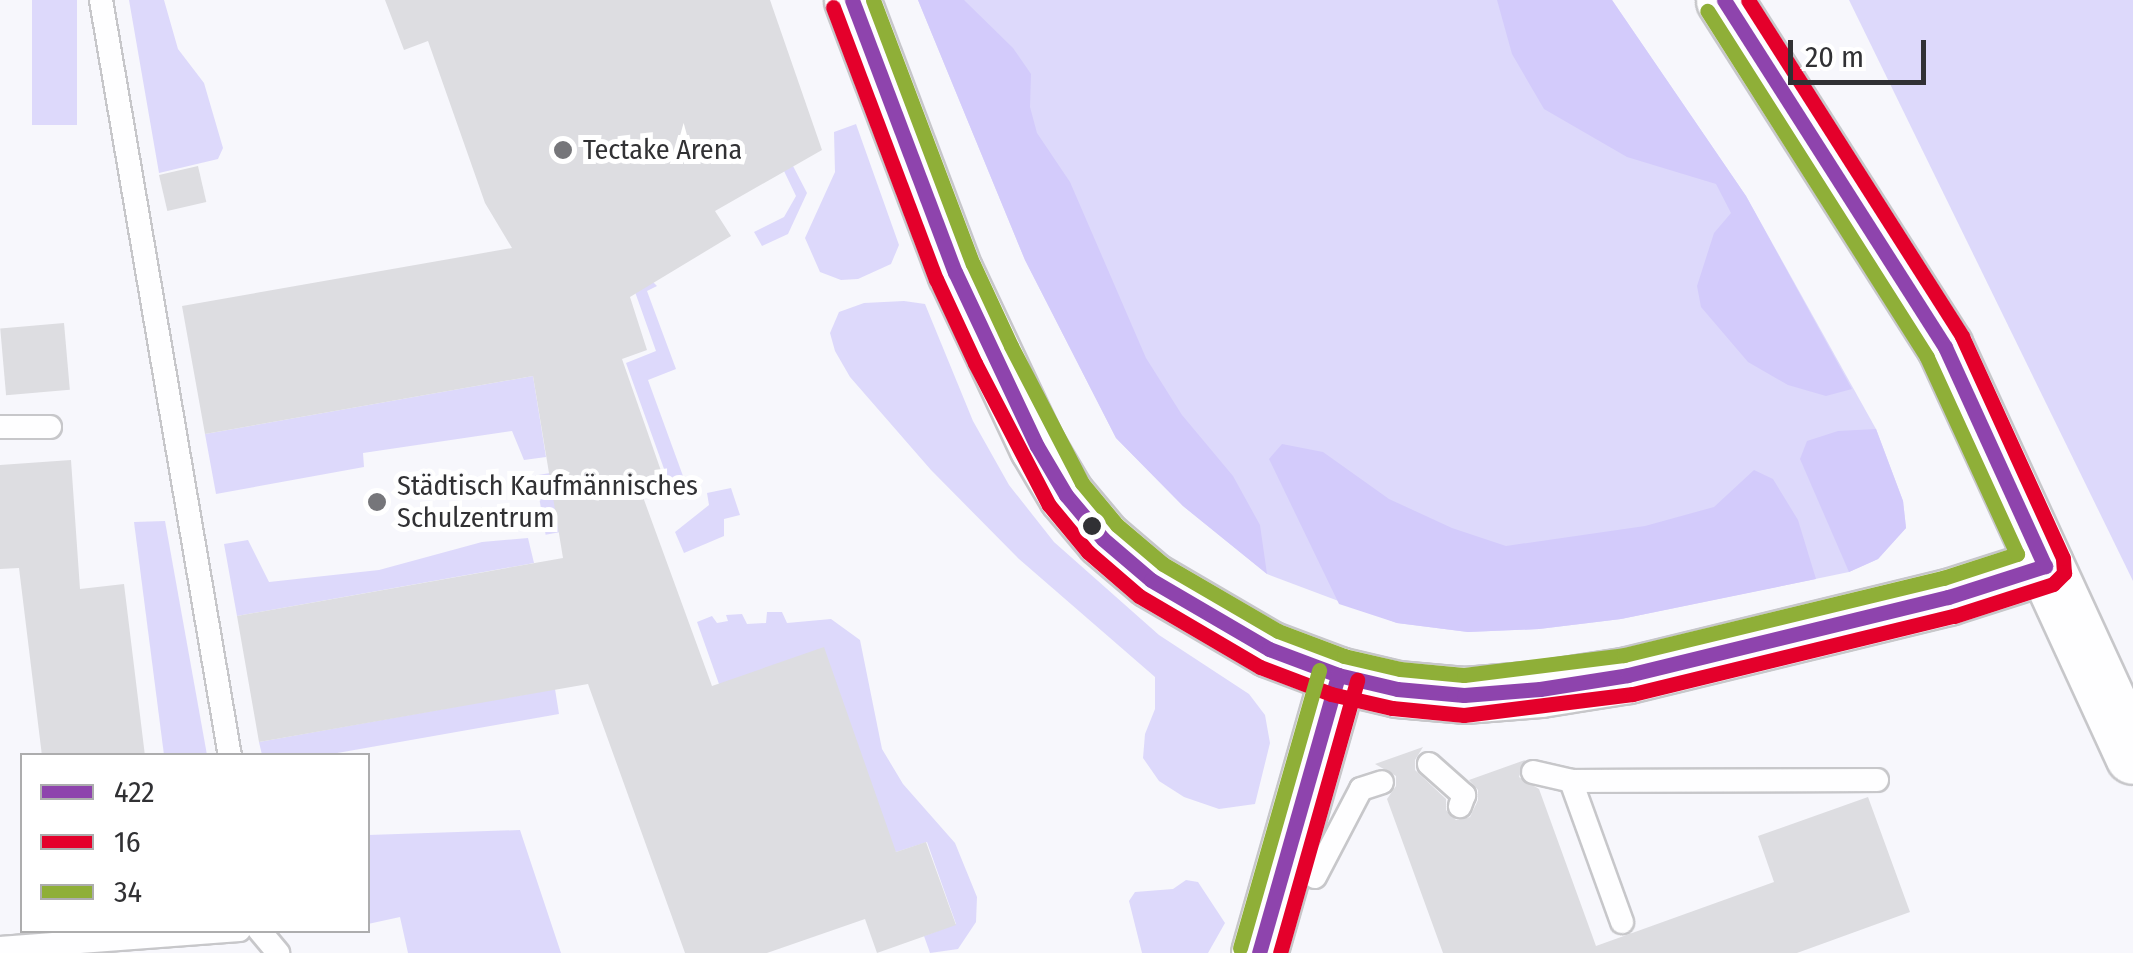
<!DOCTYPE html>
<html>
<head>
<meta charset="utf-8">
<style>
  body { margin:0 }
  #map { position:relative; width:2133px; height:953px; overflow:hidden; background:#f7f7fc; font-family:"Fira Sans Condensed",sans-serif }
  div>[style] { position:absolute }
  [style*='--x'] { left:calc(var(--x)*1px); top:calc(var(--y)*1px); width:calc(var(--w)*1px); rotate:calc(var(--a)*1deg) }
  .green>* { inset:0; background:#ddd9fb; transform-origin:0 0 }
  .forest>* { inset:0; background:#d3cbfb }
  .building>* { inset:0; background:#dddde1; transform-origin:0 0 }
  .roads { filter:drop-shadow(2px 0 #c7c7ca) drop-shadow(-2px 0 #c7c7ca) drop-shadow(0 2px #c7c7ca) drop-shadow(0 -2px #c7c7ca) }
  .service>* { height:22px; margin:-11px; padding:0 11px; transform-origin:11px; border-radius:11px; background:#fefeff }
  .tertiary>* { height:55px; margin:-27.5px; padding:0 27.5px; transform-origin:27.5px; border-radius:27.5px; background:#fefeff }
  .secondary>* { height:55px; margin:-27.5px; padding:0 27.5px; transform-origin:27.5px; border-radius:27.5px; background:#fefeff }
  .bus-1>* { height:15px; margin:-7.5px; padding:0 7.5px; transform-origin:7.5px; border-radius:7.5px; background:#8e44ad }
  .bus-2>* { height:15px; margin:-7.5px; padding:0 7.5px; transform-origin:7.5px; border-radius:7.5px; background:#e4002b }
  .bus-3>* { height:15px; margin:-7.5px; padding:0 7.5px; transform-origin:7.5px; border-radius:7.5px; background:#8faf38 }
  .dots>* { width:28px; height:28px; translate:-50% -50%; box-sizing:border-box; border:5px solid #fff; border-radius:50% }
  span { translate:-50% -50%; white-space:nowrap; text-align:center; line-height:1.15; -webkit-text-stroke:10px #fff; paint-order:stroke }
  .poi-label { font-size:28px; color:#313134 }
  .left { translate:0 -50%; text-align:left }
  .legend { position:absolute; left:20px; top:753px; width:350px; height:180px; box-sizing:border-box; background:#fff; border:2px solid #adadae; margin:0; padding:12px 18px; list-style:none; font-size:30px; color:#313134 }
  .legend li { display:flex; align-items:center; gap:20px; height:50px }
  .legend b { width:50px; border:2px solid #adadae }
  .scale { position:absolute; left:1788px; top:40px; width:138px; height:45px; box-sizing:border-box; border:5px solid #313134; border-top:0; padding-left:12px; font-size:30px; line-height:35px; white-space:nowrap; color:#313134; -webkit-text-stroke:8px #fff; paint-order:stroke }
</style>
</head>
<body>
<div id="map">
  <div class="green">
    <div style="left:32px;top:0;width:45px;height:125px"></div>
    <div style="clip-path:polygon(129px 0,164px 0,178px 49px,204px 83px,223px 148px,218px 159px,159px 173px)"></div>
    <div style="clip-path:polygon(918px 0,1612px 0,1746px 196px,1876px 429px,1903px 501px,1906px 528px,1878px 559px,1849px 572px,1621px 619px,1539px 629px,1468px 632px,1397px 623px,1267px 574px,1183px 506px,1116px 438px,1025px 260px)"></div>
    <div style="clip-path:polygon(1849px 0,2133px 0,2133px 581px)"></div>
    <div style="clip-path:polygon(856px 124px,899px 245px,891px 264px,858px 279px,841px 280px,820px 272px,805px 238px,835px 172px,834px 132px)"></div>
    <div style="clip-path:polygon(793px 166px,807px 193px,788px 234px,762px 246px,754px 232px,784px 217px,796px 196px,784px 171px)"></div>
    <div style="clip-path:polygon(629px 275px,649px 278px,657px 286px,647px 291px,676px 369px,648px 380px,683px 476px,668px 480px,626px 363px,656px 351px)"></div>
    <div style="clip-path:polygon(904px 301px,925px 304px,973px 421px,1009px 485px,1054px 542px,1159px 635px,1249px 694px,1265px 715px,1270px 743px,1255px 804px,1219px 809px,1184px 797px,1159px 781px,1143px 758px,1145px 734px,1155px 709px,1155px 677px,1019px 559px,931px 470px,850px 377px,835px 351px,830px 333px,839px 312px,864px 303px)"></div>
    <div style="clip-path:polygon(533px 376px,546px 457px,524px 460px,512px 431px,363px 453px,364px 467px,216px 494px,205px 434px)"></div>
    <div style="left:550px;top:473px;width:60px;height:15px;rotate:80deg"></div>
    <div style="clip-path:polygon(731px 488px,740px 515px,724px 519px,724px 536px,684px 553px,675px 532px,709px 505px,707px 493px)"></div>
    <div style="clip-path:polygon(165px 521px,207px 755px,164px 755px,134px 522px)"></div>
    <div style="clip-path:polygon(528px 538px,534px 563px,237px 616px,224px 544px,248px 540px,269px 582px,379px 570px,482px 542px)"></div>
    <div style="clip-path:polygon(767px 612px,782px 612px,787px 623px,831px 619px,860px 640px,882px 749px,903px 784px,955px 843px,977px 897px,976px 922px,958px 949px,930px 953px,924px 936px,956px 924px,927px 842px,896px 852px,719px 684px,697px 622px,712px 616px,717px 623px,728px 621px,726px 615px,742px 614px,747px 624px,766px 623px)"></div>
    <div style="clip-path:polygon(555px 689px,559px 714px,326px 755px,262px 755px,259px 742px)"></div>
    <div style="clip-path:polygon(520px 830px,561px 953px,408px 953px,400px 917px,368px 924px,368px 835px)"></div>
    <div style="clip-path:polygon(1186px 880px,1198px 882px,1225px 923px,1208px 953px,1142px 953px,1129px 901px,1135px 892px,1173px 889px)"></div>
  </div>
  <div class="forest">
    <div style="clip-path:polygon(918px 0,964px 0,1013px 48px,1031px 74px,1030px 107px,1037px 133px,1070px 182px,1146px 358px,1182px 415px,1233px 476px,1260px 525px,1267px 574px,1183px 506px,1116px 438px,1025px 260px)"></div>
    <div style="clip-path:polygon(1497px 0,1612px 0,1746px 196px,1852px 389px,1826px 396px,1788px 385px,1748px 362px,1701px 307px,1697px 286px,1714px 233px,1731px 213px,1716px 184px,1627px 157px,1544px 109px,1512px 54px)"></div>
    <div style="clip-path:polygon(1876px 429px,1903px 501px,1906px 528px,1878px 559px,1849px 572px,1800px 459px,1807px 441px,1838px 431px)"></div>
    <div style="clip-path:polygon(1282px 444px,1323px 452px,1389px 499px,1452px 528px,1506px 546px,1645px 526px,1714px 507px,1754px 470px,1773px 479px,1798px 520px,1816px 579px,1621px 619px,1539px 629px,1468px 632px,1397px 623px,1339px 604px,1269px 459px)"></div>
  </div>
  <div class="building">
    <div style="clip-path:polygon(385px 0,770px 0,822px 150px,715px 211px,731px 236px,630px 297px,647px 350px,622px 359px,667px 488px,643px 497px,712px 686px,824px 647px,896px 852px,926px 842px,956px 925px,877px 953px,865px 919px,767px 953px,685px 953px,588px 684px,259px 742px,237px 616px,563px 558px,533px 376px,205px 434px,182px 306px,512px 248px,485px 203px,428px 41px,404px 50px)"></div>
    <div style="left:198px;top:166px;width:37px;height:40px;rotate:77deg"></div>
    <div style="left:64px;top:323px;width:67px;height:64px;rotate:85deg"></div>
    <div style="clip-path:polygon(71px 460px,80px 589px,124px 584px,145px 756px,42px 756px,19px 568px,0 569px,0 465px)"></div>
    <div style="clip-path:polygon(1423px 747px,1415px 760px,1415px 770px,1446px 799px,1446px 810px,1456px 820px,1470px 817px,1478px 800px,1478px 790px,1469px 780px,1525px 760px,1519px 777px,1539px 789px,1596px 946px,1774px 882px,1758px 836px,1868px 797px,1910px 912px,1797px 953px,1443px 953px,1387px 799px,1396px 786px,1396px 776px,1375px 764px)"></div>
  </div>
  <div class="roads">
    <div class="service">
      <div style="--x:101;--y:0;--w:767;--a:80.32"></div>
      <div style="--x:0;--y:427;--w:50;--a:0"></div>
      <div style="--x:1429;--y:764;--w:47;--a:41.5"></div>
      <div style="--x:1464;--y:795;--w:12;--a:110"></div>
      <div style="--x:1533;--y:772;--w:39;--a:13"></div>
      <div style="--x:1571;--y:781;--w:306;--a:-0.2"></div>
      <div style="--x:1571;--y:781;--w:150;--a:70.1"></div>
      <div style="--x:1315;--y:877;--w:99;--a:-62.4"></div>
      <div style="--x:1361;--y:789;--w:22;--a:-18"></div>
      <div style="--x:259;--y:930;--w:30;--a:50"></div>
      <div style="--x:0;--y:948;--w:240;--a:-4.3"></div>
    </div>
    <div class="tertiary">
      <div style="--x:1259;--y:953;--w:289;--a:-74.1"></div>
    </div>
    <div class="secondary">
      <div style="--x:852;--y:0;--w:291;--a:69.3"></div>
      <div style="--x:955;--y:272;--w:192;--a:64.8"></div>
      <div style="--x:1037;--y:446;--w:57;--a:59.4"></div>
      <div style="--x:1066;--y:495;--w:57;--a:49.9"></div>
      <div style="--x:1103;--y:539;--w:63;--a:40.5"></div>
      <div style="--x:1151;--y:580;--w:137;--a:30.3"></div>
      <div style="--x:1269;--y:649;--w:74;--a:20.6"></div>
      <div style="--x:1338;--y:675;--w:61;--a:13.3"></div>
      <div style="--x:1397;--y:689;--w:67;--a:5.1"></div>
      <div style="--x:1464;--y:695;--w:76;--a:-4.5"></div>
      <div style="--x:1540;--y:689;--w:89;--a:-9"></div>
      <div style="--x:1628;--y:675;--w:329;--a:-13.7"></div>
      <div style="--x:1948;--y:597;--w:102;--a:-17.7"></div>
      <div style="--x:1724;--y:0;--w:411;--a:57.5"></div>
      <div style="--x:1945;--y:347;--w:450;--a:65.3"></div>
    </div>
  </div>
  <div class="bus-1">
    <div style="--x:852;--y:0;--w:291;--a:69.3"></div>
    <div style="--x:955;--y:272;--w:192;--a:64.8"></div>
    <div style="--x:1037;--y:446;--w:57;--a:59.4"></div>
    <div style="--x:1066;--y:495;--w:57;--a:49.9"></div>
    <div style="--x:1103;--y:539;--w:63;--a:40.5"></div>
    <div style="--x:1151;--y:580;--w:137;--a:30.3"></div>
    <div style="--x:1269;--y:649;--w:74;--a:20.6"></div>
    <div style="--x:1338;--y:675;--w:61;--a:13.3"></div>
    <div style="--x:1397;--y:689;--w:67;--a:5.1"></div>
    <div style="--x:1464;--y:695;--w:76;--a:-4.5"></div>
    <div style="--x:1540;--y:689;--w:89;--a:-9"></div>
    <div style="--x:1628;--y:675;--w:329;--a:-13.7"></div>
    <div style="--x:1948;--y:597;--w:102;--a:-17.7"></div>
    <div style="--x:1724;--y:0;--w:411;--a:57.5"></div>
    <div style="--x:1945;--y:347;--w:241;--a:65.5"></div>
    <div style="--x:1259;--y:953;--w:289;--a:-74.1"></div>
  </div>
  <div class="bus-2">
    <div style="--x:833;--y:7;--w:291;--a:69.3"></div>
    <div style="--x:936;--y:279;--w:93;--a:65.1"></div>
    <div style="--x:975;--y:363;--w:160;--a:62.5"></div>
    <div style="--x:1049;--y:505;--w:61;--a:50.3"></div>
    <div style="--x:1088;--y:552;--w:67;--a:40.8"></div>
    <div style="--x:1139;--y:596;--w:140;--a:30.4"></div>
    <div style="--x:1260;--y:667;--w:76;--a:20.8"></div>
    <div style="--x:1331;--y:694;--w:63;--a:12.9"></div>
    <div style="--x:1392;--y:708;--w:72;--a:5.6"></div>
    <div style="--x:1464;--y:715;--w:170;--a:-7.1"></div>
    <div style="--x:1633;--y:694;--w:330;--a:-13.7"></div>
    <div style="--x:1954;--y:616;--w:104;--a:-17.9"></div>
    <div style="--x:2053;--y:584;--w:16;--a:-45"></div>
    <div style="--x:2064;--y:573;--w:15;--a:-94"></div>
    <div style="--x:2063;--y:558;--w:244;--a:-114.5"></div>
    <div style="--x:1962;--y:336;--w:398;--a:-122.5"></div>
    <div style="--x:1280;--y:953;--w:284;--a:-74.2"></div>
  </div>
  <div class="bus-3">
    <div style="--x:873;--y:0;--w:282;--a:69.3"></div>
    <div style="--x:973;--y:264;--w:90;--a:65.1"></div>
    <div style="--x:1011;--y:346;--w:154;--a:62.6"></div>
    <div style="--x:1082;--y:483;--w:55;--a:50.2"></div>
    <div style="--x:1117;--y:525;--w:60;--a:40.3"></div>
    <div style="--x:1163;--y:564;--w:133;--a:30.2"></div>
    <div style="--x:1278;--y:631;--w:71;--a:20.7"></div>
    <div style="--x:1344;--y:656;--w:57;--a:13.1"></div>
    <div style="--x:1400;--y:669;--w:64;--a:5.4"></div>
    <div style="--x:1464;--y:675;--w:161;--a:-7.1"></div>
    <div style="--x:1624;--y:655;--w:328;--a:-13.6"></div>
    <div style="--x:1943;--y:578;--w:78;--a:-18"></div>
    <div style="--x:2017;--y:554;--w:217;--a:-114.6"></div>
    <div style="--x:1927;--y:357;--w:410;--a:-122.4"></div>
    <div style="--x:1240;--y:948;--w:289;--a:-74.1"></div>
  </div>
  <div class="dots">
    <div style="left:563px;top:150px;background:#76767a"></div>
    <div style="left:377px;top:502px;background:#76767a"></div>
    <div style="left:1092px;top:526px;background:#313134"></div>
  </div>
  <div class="poi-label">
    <span class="left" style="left:583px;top:150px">Tectake Arena</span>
    <span class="left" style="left:397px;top:502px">Städtisch Kaufmännisches<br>Schulzentrum</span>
  </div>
  <ul class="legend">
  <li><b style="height:12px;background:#8e44ad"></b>422</li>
  <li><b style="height:12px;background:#e4002b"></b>16</li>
  <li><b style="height:12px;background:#8faf38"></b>34</li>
  </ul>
  <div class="scale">20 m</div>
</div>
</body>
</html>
